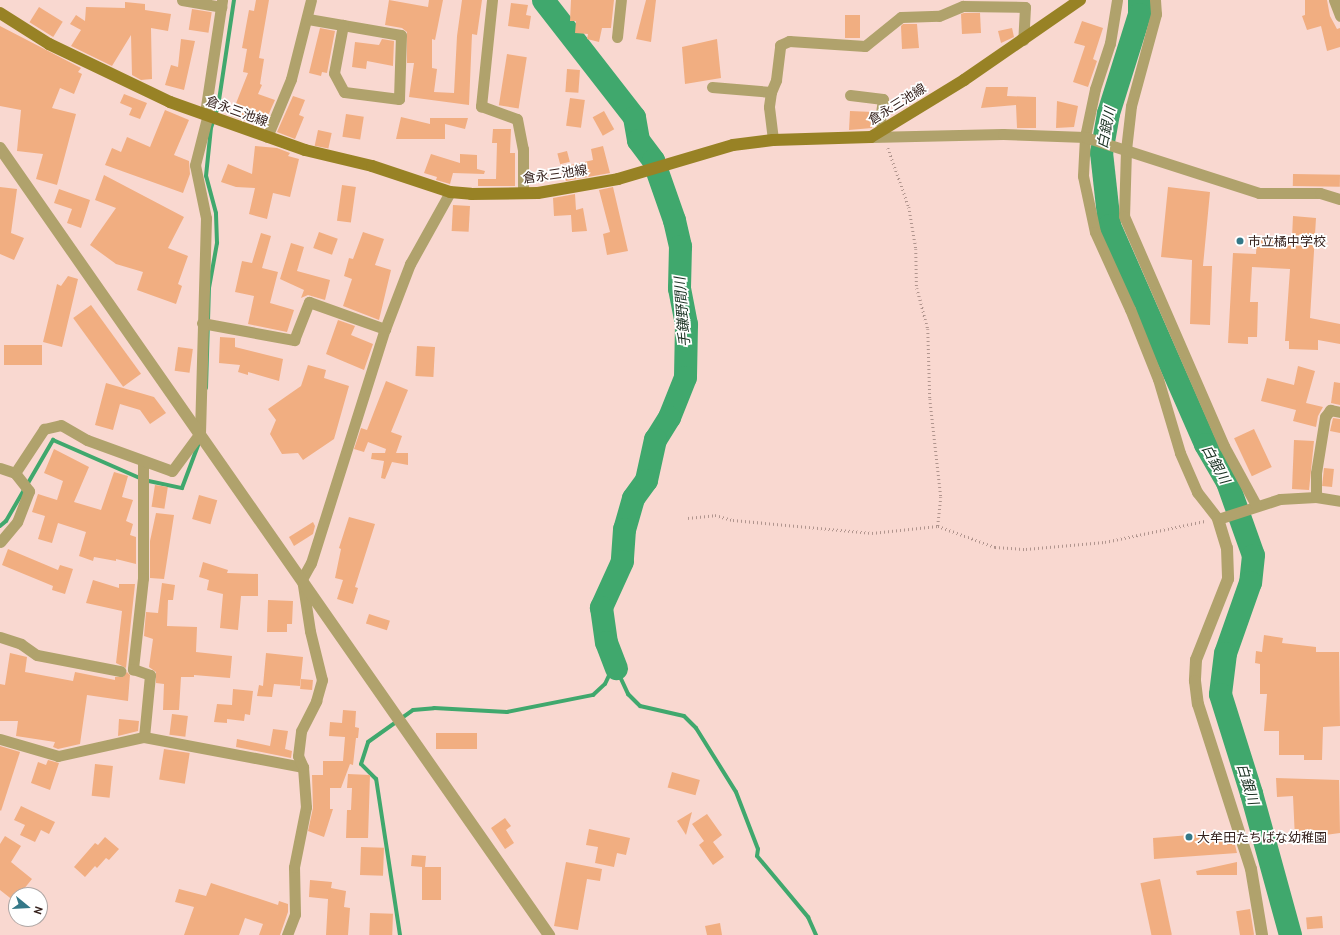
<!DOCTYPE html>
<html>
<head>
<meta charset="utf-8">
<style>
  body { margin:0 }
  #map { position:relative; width:1340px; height:935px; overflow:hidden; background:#f9d8d0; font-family:Cabin,"Noto Sans JP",sans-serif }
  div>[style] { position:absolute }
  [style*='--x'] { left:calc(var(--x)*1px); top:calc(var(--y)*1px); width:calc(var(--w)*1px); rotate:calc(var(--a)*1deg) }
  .stream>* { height:4px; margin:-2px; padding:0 2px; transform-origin:2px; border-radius:2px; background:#40a86d }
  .river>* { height:23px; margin:-11.5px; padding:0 11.5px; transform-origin:11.5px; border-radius:11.5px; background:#40a86d }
  .building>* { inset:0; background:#f1ae81; transform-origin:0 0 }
  .path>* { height:2.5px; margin-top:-1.25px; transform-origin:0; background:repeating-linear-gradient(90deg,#b1958e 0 1px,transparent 0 4px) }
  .minor>* { height:11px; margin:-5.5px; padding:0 5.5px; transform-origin:5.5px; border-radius:5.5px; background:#b0a26c }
  .tertiary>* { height:12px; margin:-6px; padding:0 6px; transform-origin:6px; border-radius:6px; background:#b0a26c }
  .secondary>* { height:12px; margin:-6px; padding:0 6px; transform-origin:6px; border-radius:6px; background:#988225 }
  .dots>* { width:11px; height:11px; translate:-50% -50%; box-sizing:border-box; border:2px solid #fff; border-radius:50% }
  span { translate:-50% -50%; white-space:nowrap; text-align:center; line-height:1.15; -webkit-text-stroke:3.5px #fff; paint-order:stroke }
  .street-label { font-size:13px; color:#36221d }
  .poi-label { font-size:13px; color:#36221d }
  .left { translate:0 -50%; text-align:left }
  .water-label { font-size:14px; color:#1a3122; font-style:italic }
  .north { position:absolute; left:8px; top:887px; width:40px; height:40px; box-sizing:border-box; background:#fff; border:1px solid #afa7a5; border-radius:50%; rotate:108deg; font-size:11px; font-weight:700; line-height:16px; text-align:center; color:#36221d }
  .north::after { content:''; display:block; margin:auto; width:14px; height:18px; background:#347888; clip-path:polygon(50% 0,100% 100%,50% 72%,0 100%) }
</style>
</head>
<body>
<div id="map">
  <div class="stream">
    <div style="--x:206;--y:388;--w:100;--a:-88.3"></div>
    <div style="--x:209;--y:288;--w:46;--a:-79.9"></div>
    <div style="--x:217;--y:243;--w:30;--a:-92"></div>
    <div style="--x:216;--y:213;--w:38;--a:-105"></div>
    <div style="--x:206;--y:176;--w:48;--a:-84.1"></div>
    <div style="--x:211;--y:128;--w:22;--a:-72"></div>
    <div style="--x:218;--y:107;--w:108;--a:-81.5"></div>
    <div style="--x:0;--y:526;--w:8;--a:-40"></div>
    <div style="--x:6;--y:521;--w:94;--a:-59.9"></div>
    <div style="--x:53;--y:440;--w:99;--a:23.7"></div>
    <div style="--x:144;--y:480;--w:39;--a:12"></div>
    <div style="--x:182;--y:488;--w:51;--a:-69.4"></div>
    <div style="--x:400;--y:935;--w:158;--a:-98.7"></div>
    <div style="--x:376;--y:779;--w:21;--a:-135"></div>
    <div style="--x:361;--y:764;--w:23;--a:-72"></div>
    <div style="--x:368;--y:742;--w:55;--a:-35.4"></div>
    <div style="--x:413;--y:710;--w:21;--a:-5"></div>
    <div style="--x:434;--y:708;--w:73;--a:3.1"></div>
    <div style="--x:507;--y:712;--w:88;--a:-11.2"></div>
    <div style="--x:593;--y:695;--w:16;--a:-43"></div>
    <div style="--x:605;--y:684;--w:14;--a:-65"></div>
    <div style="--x:611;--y:671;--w:6;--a:-31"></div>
    <div style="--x:616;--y:668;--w:29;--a:65"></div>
    <div style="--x:628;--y:694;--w:17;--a:45"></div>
    <div style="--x:640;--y:706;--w:45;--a:12.8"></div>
    <div style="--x:684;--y:716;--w:17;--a:45"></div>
    <div style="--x:696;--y:728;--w:75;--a:58"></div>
    <div style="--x:736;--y:792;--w:61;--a:68.9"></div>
    <div style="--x:758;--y:849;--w:7;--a:98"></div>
    <div style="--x:757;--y:856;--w:80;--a:50.1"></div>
    <div style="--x:808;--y:917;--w:20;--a:66"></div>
  </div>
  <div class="river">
    <div style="--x:543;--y:0;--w:148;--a:52.1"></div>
    <div style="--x:634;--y:117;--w:23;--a:80"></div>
    <div style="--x:638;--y:140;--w:25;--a:53"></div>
    <div style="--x:653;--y:160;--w:64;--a:70.7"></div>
    <div style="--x:674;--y:220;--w:27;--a:77"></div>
    <div style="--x:680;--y:246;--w:42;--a:91.4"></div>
    <div style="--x:679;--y:288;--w:37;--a:79"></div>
    <div style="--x:686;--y:324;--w:53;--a:91.1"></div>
    <div style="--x:685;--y:377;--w:43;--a:111.8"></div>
    <div style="--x:669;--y:417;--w:26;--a:122"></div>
    <div style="--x:655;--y:439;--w:42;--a:102.4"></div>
    <div style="--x:646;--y:480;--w:22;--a:126"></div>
    <div style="--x:633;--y:498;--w:32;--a:106"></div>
    <div style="--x:624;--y:529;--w:32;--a:94"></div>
    <div style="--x:622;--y:561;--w:51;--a:114.5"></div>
    <div style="--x:601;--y:607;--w:35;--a:82"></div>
    <div style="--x:606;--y:642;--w:28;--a:69"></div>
    <div style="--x:1139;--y:0;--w:14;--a:90"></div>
    <div style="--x:1139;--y:14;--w:104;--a:107.4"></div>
    <div style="--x:1108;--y:113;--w:40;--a:100"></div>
    <div style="--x:1101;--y:152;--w:73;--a:83.7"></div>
    <div style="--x:1109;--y:225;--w:239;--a:66.3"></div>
    <div style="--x:1205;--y:444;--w:44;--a:59.9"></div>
    <div style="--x:1227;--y:482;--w:77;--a:70.4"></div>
    <div style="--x:1253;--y:555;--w:27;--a:96"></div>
    <div style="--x:1250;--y:582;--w:75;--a:109.4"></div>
    <div style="--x:1225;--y:653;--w:41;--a:97"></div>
    <div style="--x:1220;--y:694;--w:104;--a:72.6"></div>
    <div style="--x:1251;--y:793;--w:147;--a:74.6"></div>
  </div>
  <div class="building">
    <div style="clip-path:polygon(256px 0,269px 0,259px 58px,264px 59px,260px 84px,262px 85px,258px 94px,275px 100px,263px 127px,231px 116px,248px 73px,243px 72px,247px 49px,242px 48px,249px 10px,254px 11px)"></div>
    <div style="clip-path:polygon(389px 0,428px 7px,429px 0,443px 0,435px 40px,432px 39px,432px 68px,437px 69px,434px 92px,454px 93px,457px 36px,462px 0,482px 0,477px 35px,472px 34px,469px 105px,409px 97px,414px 63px,407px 63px,407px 32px,402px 28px,385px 25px)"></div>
    <div style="clip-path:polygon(571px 0,614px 0,611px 28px,602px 28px,599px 42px,587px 39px,588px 34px,575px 33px,576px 21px,570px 21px)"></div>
    <div style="clip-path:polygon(646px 0,656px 0,651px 42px,636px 39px)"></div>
    <div style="clip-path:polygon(1305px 0,1327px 0,1330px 16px,1337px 29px,1340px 28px,1340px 47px,1327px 51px,1321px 26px,1307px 30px,1302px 16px,1305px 15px)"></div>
    <div style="clip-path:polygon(125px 2px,145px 4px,145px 10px,171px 14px,168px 31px,151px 28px,152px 79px,141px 80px,132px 75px,131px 35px,112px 66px,71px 46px,81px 30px,70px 24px,76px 15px,85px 21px,86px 7px,125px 8px)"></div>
    <div style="clip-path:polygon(511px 3px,528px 5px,526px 15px,531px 16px,529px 29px,508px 26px)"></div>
    <div style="left:39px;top:7px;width:28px;height:18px;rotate:32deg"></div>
    <div style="left:192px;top:9px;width:20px;height:21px;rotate:9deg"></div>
    <div style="clip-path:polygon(964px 13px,980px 13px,981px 33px,962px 34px,961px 14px)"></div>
    <div style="left:845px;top:15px;width:15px;height:23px"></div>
    <div style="clip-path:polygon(1082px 21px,1103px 28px,1093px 59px,1097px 61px,1088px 87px,1073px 82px,1085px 46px,1074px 43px)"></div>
    <div style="clip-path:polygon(903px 24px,917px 24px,919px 48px,902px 49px,901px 26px)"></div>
    <div style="clip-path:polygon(0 26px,81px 68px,78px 72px,82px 74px,74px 94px,60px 88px,52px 108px,76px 114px,57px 185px,36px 179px,43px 154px,17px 151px,21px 110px,0 106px)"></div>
    <div style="clip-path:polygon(320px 28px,335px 31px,327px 73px,322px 72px,321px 76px,309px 73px)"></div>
    <div style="clip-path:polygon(1012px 28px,1014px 37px,1001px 43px,998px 31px)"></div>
    <div style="clip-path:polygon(181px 39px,195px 41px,184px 90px,165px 85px,171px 65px,178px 67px)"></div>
    <div style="clip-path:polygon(382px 39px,394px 41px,393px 66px,367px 61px,366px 69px,352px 67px,355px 42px,379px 45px)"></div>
    <div style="clip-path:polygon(717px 39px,721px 78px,685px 84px,682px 47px)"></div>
    <div style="left:507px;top:54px;width:20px;height:52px;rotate:9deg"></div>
    <div style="left:567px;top:69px;width:13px;height:23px;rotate:4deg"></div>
    <div style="clip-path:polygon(986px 87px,1008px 87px,1007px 96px,1036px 97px,1036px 128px,1017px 128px,1016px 105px,981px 108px)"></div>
    <div style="clip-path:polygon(124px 94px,147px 103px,140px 119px,129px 115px,132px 108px,120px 103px)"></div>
    <div style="clip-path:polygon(293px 96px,305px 100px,299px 115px,304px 117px,295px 139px,277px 132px)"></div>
    <div style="left:570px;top:98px;width:15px;height:28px;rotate:8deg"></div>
    <div style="clip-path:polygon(1057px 101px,1078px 106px,1074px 127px,1056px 128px)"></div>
    <div style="clip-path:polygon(165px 110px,189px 120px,174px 155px,189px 161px,190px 174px,183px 193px,105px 165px,112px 148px,121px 152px,127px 137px,150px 147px)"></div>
    <div style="left:604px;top:111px;width:21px;height:13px;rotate:61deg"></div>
    <div style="clip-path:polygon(850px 111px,873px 112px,872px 128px,849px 130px)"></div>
    <div style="left:346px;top:114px;width:18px;height:23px;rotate:9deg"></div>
    <div style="clip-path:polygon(401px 117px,430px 124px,430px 118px,468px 118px,465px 129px,445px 124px,445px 139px,396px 139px)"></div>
    <div style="clip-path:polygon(493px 129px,511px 129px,510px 153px,515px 153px,515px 186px,478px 186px,478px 179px,496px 179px,497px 143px,492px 143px)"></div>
    <div style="left:318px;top:130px;width:14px;height:16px;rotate:12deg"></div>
    <div style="clip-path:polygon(255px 146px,277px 148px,290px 153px,288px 156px,299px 159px,290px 197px,273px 193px,267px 219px,249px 214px,255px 188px,236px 187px,221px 182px,228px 164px,252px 174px)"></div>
    <div style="clip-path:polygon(603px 146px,610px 173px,566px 181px,562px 167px,593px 160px,591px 149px)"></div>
    <div style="left:567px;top:151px;width:11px;height:10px;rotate:75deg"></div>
    <div style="clip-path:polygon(431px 154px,460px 163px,460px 154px,477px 155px,477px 169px,485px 171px,484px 174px,453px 173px,450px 184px,436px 180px,437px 177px,424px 173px)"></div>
    <div style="left:1293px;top:174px;width:47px;height:12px;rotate:1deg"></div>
    <div style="clip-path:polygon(104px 175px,184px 217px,168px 248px,188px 256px,178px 284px,182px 286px,176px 304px,137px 290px,143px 272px,116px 264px,90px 245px,116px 208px,95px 200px)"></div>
    <div style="left:342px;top:185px;width:14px;height:36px;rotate:8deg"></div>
    <div style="clip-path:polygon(0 187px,17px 189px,11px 233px,24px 238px,14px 260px,0 254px)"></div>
    <div style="clip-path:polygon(613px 187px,628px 251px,607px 255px,603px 234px,610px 232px,599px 190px)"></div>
    <div style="clip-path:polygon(1168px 187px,1210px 192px,1203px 266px,1212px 266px,1210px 325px,1190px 324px,1192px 260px,1161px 257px)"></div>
    <div style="clip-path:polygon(59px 189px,90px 200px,81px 228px,67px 223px,72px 209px,54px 203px)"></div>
    <div style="clip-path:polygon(575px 194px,576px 210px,583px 208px,587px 231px,572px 232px,571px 215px,554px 216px,553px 198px)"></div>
    <div style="left:453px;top:205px;width:17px;height:26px;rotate:3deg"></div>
    <div style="clip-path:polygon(1293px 216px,1316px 218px,1310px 318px,1340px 324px,1340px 344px,1318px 340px,1318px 350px,1289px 349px,1289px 341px,1285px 341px,1290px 269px,1252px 267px,1250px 302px,1258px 302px,1257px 337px,1248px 337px,1248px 344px,1228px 343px,1233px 253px,1256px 254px,1257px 236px,1292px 238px)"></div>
    <div style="left:319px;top:232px;width:20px;height:17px;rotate:20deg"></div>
    <div style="clip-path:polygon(363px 232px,384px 239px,375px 265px,391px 270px,379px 320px,343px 306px,352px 279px,344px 276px,349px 258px,353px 259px)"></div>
    <div style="clip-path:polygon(261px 233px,271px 236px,262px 268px,278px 272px,270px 303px,294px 310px,287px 332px,248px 324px,254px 296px,235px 292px,242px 261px,252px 263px)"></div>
    <div style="clip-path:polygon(291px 243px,304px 247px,297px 271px,330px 280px,325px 300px,308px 295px,301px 298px,304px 290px,280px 279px)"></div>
    <div style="clip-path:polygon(68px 276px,78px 279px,62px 347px,43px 342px,57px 284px,61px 286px)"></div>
    <div style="left:91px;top:305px;width:85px;height:22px;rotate:54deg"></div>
    <div style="clip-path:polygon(338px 320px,355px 326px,351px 335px,373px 344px,364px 370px,326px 354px)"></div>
    <div style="clip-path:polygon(220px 337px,235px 338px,235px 347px,283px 359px,279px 381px,248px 372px,248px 375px,238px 372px,240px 365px,219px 363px)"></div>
    <div style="left:4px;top:345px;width:38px;height:20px"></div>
    <div style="left:417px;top:346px;width:18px;height:30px;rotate:3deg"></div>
    <div style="left:178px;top:347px;width:15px;height:24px;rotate:8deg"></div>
    <div style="clip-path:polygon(308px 365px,326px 370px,324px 378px,349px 386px,334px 439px,303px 460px,298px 453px,282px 454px,270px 434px,276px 420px,268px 409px,301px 386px)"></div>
    <div style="clip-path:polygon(1298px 366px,1315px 371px,1306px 403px,1323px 407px,1318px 416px,1316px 427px,1293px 421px,1296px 410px,1261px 401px,1267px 378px,1294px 385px)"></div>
    <div style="clip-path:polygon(386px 381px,408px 390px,391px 432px,402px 436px,396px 453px,408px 453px,408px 465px,392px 462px,385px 479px,381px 478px,384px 461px,371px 459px,372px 453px,385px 453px,386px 449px,368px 442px,364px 452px,354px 449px,361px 428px,367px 430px)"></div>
    <div style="clip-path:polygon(1334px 382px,1340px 383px,1340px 405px,1331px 403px)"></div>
    <div style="clip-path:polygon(106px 383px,154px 397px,166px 413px,150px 424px,140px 410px,120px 404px,113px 430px,95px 425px)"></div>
    <div style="clip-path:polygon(1333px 418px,1340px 419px,1340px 433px,1330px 431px)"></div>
    <div style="left:1254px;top:429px;width:42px;height:22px;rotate:65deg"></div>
    <div style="clip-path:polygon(1294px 440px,1314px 441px,1309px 490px,1292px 489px)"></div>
    <div style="clip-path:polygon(54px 449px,89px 467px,74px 502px,101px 510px,114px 472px,128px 476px,122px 497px,133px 500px,126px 521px,133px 524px,130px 535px,136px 537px,136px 564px,116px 559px,116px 561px,94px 557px,93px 561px,79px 556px,86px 532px,58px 523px,52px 543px,38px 539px,45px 516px,32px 512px,38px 494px,57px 500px,63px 481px,44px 473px)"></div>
    <div style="left:1324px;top:468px;width:10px;height:18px;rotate:6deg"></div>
    <div style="left:155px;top:485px;width:13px;height:22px;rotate:9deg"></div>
    <div style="left:199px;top:495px;width:19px;height:25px;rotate:16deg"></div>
    <div style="clip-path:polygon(156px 513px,174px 515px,164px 579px,150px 578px,150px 541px)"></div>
    <div style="clip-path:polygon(349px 517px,375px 524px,355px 587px,358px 588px,353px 604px,337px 599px,343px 580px,335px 578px,341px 549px,339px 548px)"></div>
    <div style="clip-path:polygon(313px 522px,315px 526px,313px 534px,294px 546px,289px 537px)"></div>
    <div style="clip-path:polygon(8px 549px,58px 570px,60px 565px,73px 569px,65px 594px,52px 590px,53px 586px,2px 565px)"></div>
    <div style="clip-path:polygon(203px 562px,228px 570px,227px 573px,258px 574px,258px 596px,241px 596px,238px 630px,220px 628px,223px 594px,207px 590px,209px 580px,199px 577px)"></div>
    <div style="clip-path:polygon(93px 580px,119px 588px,119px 584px,135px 584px,126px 668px,116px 663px,122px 611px,86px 603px)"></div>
    <div style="clip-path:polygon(162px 583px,175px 585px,173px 600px,168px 600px,167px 626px,197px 627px,196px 652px,232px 656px,230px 678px,194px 675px,194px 677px,181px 677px,179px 710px,163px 710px,164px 684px,156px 683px,156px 672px,149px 667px,153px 639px,144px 636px,146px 612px,158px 613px)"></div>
    <div style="clip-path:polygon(268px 600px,293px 601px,292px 624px,287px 624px,287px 632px,267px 632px)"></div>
    <div style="left:369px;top:614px;width:22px;height:10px;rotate:18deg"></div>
    <div style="clip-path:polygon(1264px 635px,1283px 638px,1282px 643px,1316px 647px,1316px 652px,1339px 652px,1340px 726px,1323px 727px,1322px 760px,1304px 760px,1304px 755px,1279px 755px,1279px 731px,1264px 731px,1267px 694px,1260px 694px,1260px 664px,1255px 663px,1256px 651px,1262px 652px)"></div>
    <div style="clip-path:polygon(10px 653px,27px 657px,25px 672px,73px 681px,75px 672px,115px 680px,115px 677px,123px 677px,127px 672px,130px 675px,128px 701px,87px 695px,80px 744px,58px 749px,53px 747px,55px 742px,16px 736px,18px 721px,0 721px,0 684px,5px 685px)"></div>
    <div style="clip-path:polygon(266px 653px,303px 657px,300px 686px,274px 684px,272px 697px,257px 696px,259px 685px,263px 686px)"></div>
    <div style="left:301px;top:679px;width:12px;height:10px;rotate:5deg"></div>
    <div style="clip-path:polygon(233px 689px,253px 691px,250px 715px,245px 714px,244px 721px,227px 719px,227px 723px,214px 722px,217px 704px,232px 705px)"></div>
    <div style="clip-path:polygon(343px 710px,356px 711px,355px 727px,359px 728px,358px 738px,356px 738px,353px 765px,350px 764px,341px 788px,330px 788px,330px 809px,333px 809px,324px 837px,308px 831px,313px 808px,312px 775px,323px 775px,323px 761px,343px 761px,345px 737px,329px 736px,330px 722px,342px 723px)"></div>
    <div style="left:172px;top:714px;width:16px;height:21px;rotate:7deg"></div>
    <div style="clip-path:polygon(119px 719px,139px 721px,138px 731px,118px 736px)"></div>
    <div style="clip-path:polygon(273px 729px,288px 731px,285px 749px,292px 751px,291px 758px,236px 747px,237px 739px,270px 746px)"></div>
    <div style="left:436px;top:733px;width:41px;height:16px"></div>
    <div style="clip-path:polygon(0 746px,20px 752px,1px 811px,0 810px)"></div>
    <div style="left:164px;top:749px;width:26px;height:31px;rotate:9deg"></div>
    <div style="clip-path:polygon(48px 760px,59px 763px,50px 790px,31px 783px,38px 762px,46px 765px)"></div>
    <div style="left:95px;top:764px;width:18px;height:32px;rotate:6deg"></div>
    <div style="left:672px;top:772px;width:29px;height:16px;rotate:16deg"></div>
    <div style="clip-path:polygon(348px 774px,370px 775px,368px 838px,346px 838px,347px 810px,351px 810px,352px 788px,347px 788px)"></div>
    <div style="clip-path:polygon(1276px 778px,1339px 780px,1340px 833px,1295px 839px,1293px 796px,1277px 797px)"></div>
    <div style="clip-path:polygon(21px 806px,55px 822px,49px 834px,41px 830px,35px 842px,20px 835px,25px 825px,14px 820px)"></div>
    <div style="clip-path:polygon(692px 812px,686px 835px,677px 821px)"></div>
    <div style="clip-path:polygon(707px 814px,722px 835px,713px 842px,724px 857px,713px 865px,699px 845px,704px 841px,692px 824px)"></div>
    <div style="clip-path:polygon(505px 818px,511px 826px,506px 830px,514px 843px,505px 849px,491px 828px)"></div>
    <div style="clip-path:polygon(589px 829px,630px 838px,626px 855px,617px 853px,614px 867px,595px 863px,598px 847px,586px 845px)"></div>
    <div style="clip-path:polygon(1215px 833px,1232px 833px,1237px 853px,1154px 859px,1153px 838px)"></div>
    <div style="clip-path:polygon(5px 836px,21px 846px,11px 862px,32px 879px,19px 895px,16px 895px,14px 901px,0 890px,0 844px)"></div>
    <div style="clip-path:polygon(105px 837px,119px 849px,109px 860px,106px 858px,97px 868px,95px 866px,85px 877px,74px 867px,95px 843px,98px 845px)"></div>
    <div style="left:361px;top:847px;width:23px;height:28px;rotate:2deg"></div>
    <div style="clip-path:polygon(412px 855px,426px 856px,425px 867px,441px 867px,441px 900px,422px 900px,422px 867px,411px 866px)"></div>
    <div style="clip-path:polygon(566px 862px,602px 869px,600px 881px,587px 879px,578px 930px,554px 926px)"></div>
    <div style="clip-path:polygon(1237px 862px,1237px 875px,1197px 875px,1196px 871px)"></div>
    <div style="left:1160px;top:879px;width:57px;height:20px;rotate:78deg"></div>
    <div style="clip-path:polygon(310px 880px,332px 882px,331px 888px,346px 891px,344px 907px,350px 908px,348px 935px,326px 935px,328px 899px,309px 897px)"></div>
    <div style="clip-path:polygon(211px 883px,278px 905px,279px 901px,288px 904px,288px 912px,280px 935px,259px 935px,263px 924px,245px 918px,239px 935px,184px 935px,194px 907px,175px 902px,179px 889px,206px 896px)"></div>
    <div style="left:1250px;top:909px;width:26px;height:14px;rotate:81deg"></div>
    <div style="left:370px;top:913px;width:23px;height:22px;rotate:2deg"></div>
    <div style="left:1322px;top:916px;width:12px;height:16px;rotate:85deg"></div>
    <div style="clip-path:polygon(720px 923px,722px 935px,707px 935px,705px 926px)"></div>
  </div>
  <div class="path">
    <div style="--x:888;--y:148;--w:63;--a:70.4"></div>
    <div style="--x:909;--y:207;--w:43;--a:80.5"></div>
    <div style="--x:916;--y:249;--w:39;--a:89"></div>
    <div style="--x:917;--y:288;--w:42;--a:75"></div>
    <div style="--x:928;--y:329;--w:70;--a:88.4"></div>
    <div style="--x:930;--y:399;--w:99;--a:83.6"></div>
    <div style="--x:941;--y:497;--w:29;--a:96"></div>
    <div style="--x:688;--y:518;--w:27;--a:-6"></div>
    <div style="--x:715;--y:515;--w:19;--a:16"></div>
    <div style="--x:733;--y:520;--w:140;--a:5.3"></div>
    <div style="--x:872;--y:533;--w:66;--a:-6.1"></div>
    <div style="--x:938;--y:526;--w:61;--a:20.2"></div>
    <div style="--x:995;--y:547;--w:31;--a:4"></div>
    <div style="--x:1026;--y:549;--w:79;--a:-5.1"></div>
    <div style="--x:1105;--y:542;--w:102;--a:-11.9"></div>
  </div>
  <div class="minor">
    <div style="--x:182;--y:0;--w:40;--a:10"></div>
    <div style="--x:492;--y:0;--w:107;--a:95.9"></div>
    <div style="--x:481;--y:106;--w:38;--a:20"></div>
    <div style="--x:517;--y:119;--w:31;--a:79"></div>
    <div style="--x:523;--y:149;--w:44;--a:90"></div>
    <div style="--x:1117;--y:0;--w:44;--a:99.2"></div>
    <div style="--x:1110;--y:43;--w:48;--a:108.1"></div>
    <div style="--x:1095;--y:89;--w:49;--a:101.8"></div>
    <div style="--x:1085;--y:137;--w:39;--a:93"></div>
    <div style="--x:1083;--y:176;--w:57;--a:77.9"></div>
    <div style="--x:1095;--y:232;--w:85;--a:65.6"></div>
    <div style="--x:1130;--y:309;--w:75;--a:68.2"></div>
    <div style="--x:1158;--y:379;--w:77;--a:73.4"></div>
    <div style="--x:1180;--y:453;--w:43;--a:66.4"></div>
    <div style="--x:1197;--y:492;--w:34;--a:52"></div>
    <div style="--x:1218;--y:519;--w:65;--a:-17.9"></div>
    <div style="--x:1280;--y:499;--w:36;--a:-3"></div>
    <div style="--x:1316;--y:497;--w:24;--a:9"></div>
    <div style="--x:1155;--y:0;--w:14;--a:86"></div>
    <div style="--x:1156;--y:14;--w:95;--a:105.2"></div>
    <div style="--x:1131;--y:106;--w:44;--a:96.5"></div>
    <div style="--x:1126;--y:150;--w:66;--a:91.7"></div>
    <div style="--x:1124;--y:216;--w:251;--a:66.5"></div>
    <div style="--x:1224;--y:446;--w:67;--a:61.5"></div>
    <div style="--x:1334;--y:0;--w:17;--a:69"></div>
    <div style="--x:308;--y:19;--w:94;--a:9.8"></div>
    <div style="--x:401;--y:35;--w:64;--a:91.8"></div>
    <div style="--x:399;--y:99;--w:55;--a:-172.7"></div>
    <div style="--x:344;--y:92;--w:21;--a:-118"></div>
    <div style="--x:334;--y:73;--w:49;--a:-79.4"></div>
    <div style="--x:617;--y:37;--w:37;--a:-84"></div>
    <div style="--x:712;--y:87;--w:59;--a:4.8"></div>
    <div style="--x:771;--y:92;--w:13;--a:-67"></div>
    <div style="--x:776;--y:80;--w:35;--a:-83"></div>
    <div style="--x:780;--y:45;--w:10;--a:-24"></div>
    <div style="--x:789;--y:41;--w:76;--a:3.8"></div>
    <div style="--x:865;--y:46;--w:46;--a:-38.9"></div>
    <div style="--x:901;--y:17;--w:38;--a:-2"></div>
    <div style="--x:939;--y:16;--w:26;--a:-23"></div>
    <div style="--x:963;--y:6;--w:62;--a:0.9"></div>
    <div style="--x:1025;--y:7;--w:33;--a:93"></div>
    <div style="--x:771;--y:92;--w:15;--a:98"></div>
    <div style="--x:769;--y:107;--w:33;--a:83"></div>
    <div style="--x:850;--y:95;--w:33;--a:7"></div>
    <div style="--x:883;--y:99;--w:21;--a:98"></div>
    <div style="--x:880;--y:120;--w:9;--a:72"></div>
    <div style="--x:205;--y:113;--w:114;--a:-81.4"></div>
    <div style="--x:267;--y:137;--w:63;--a:-67.5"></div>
    <div style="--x:291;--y:79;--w:81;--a:-75.8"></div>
    <div style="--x:871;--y:137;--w:132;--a:-1.3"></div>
    <div style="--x:1003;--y:134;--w:82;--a:2.1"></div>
    <div style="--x:1085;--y:137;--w:183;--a:17.8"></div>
    <div style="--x:1259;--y:193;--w:61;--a:0"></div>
    <div style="--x:1320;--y:193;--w:21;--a:17"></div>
    <div style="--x:202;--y:323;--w:94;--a:10.5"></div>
    <div style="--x:294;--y:340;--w:41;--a:-68.5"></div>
    <div style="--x:309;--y:302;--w:81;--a:19.6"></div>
    <div style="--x:143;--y:463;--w:115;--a:90"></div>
    <div style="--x:143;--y:578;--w:92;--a:96.3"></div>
    <div style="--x:133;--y:669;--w:18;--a:19"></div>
    <div style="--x:150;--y:675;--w:62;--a:95.5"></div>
    <div style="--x:0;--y:468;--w:16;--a:18"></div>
    <div style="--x:15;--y:473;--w:23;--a:52"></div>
    <div style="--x:29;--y:491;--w:33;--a:111"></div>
    <div style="--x:17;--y:522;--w:26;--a:130"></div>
    <div style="--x:15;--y:473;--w:53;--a:-56.6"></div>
    <div style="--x:44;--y:429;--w:17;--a:-13"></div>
    <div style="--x:61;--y:425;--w:30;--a:30"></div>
    <div style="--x:87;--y:440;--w:90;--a:20"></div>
    <div style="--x:172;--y:471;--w:47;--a:-53.6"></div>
    <div style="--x:200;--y:433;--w:215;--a:-88.4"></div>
    <div style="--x:206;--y:218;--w:54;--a:-101.7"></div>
    <div style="--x:195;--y:165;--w:53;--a:-75.7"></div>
    <div style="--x:1316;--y:497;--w:24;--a:-90"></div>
    <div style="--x:1316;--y:473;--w:57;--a:-80.9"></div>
    <div style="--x:1325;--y:417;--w:9;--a:-54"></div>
    <div style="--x:1330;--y:410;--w:10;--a:11"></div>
    <div style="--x:0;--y:637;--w:22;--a:18"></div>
    <div style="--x:21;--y:644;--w:19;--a:35"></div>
    <div style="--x:37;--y:655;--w:85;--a:10.9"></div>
    <div style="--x:0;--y:739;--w:60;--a:16.3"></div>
    <div style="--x:58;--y:756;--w:88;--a:-12.5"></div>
    <div style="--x:144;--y:737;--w:162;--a:10.7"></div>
    <div style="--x:287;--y:935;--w:22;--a:-69"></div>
    <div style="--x:295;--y:914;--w:47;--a:-91.2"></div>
    <div style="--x:294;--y:867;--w:61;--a:-78.7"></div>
    <div style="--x:306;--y:807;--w:40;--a:-94.3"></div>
    <div style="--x:303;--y:767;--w:12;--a:-114"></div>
    <div style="--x:298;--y:756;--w:25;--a:-83"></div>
    <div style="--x:301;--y:731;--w:34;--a:-63"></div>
    <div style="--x:316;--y:701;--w:22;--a:-74"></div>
    <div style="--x:322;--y:680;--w:50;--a:-103.8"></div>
    <div style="--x:310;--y:631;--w:53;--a:-98.7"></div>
    <div style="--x:302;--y:579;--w:18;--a:-61"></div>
    <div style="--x:311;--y:563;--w:245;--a:-72.5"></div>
    <div style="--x:385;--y:329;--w:70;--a:-69"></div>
    <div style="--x:410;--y:264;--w:82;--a:-60.9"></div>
  </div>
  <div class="tertiary">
    <div style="--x:0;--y:148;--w:960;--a:55.1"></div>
    <div style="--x:1218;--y:519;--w:30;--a:73"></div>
    <div style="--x:1227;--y:548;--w:31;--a:88"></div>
    <div style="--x:1228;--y:579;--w:87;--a:111.6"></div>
    <div style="--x:1196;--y:660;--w:21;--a:93"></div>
    <div style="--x:1195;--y:681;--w:23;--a:83"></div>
    <div style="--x:1198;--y:704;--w:173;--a:72.2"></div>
    <div style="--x:1251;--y:869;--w:67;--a:80.5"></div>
  </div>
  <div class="secondary">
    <div style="--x:0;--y:13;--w:58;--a:32.3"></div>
    <div style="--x:49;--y:44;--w:134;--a:25.6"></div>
    <div style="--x:170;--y:102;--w:143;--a:19.6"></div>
    <div style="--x:305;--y:150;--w:69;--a:13.4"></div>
    <div style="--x:372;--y:166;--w:82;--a:18.4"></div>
    <div style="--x:450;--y:192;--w:21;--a:5"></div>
    <div style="--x:471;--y:194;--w:67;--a:-0.9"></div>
    <div style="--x:538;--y:193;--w:81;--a:-9.9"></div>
    <div style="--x:618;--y:179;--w:120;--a:-16.5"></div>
    <div style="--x:733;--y:145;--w:40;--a:-7.1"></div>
    <div style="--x:773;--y:140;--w:98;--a:-1.8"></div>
    <div style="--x:871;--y:137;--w:109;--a:-31.5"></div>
    <div style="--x:964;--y:80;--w:141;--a:-34.6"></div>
  </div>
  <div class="dots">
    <div style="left:1240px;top:241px;background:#347888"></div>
    <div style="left:1189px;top:837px;background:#347888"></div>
  </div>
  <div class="street-label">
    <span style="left:897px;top:104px;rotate:-32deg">倉永三池線</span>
    <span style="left:237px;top:111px;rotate:20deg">倉永三池線</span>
    <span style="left:555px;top:174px;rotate:-8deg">倉永三池線</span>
  </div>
  <div class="poi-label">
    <span class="left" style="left:1248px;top:241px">市立橘中学校</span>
    <span class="left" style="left:1197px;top:837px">大牟田たちばな幼稚園</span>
  </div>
  <div class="water-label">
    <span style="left:1106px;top:128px;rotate:-79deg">白銀川</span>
    <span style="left:682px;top:312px;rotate:-94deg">手鎌野間川</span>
    <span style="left:1216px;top:464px;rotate:61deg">白銀川</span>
    <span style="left:1248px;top:784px;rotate:73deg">白銀川</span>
  </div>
  <div class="north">N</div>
</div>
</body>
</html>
